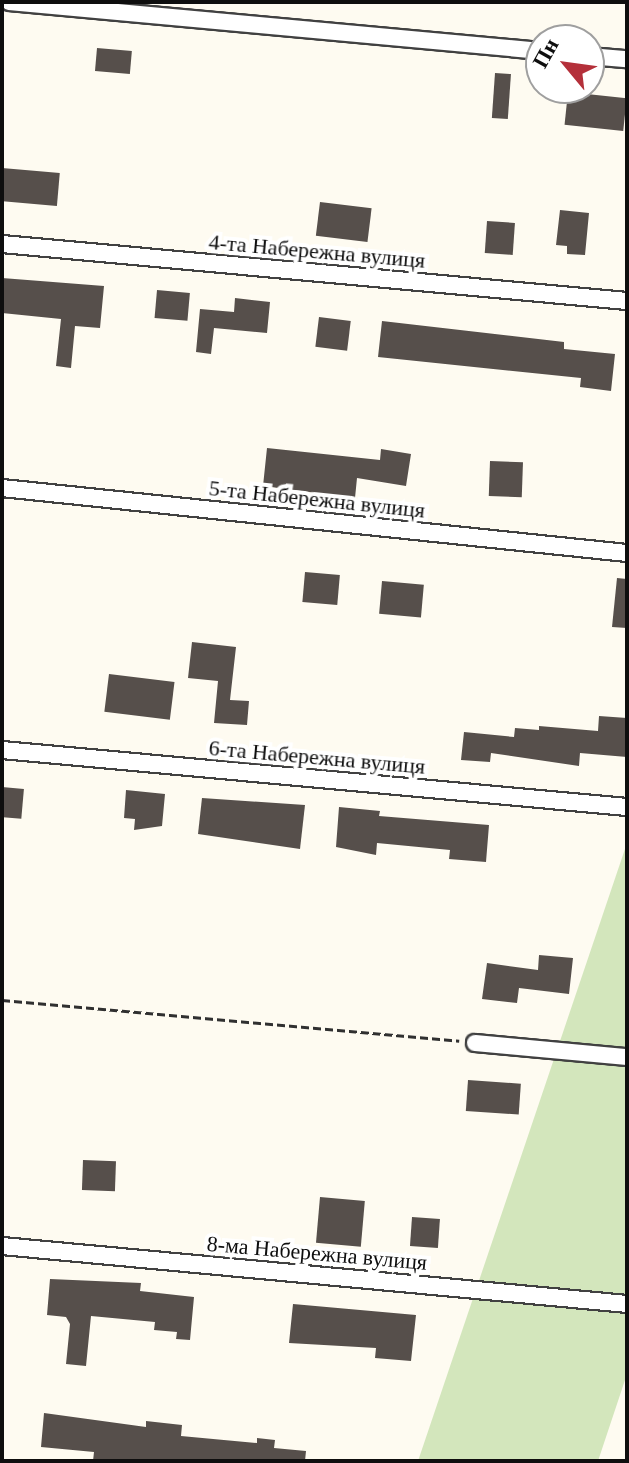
<!DOCTYPE html>
<html>
<head>
<meta charset="utf-8">
<style>
  body { margin:0 }
  #map { position:relative; width:629px; height:1463px; overflow:hidden; background:#fefbf1; font-family:Georgia,serif }
  div>[style] { position:absolute }
  [style*='--x'] { left:calc(var(--x)*1px); top:calc(var(--y)*1px); width:calc(var(--w)*1px); rotate:calc(var(--a)*1deg) }
  .green>* { inset:0; background:#d3e6bc }
  .building>* { inset:0; background:#564f4b; transform-origin:0 0 }
  .path>* { height:3px; margin-top:-1.5px; transform-origin:0; background:repeating-linear-gradient(90deg,#303030 0 8px,transparent 0 12px) }
  .roads { filter:drop-shadow(2px 0 #414141) drop-shadow(-2px 0 #414141) drop-shadow(0 2px #414141) drop-shadow(0 -2px #414141) }
  .minor>* { height:16px; margin:-8px; padding:0 8px; transform-origin:8px; border-radius:8px; background:#fff }
  span { translate:-50% -50%; white-space:nowrap; text-align:center; line-height:1.15; -webkit-text-stroke:8px #fff; paint-order:stroke }
  .street-label { font-size:22px; color:#0e0e0e }
  .frame { position:absolute; inset:0; border:4px solid #0e0e0e; pointer-events:none }
  .north { position:absolute; left:525px; top:24px; width:80px; height:80px; box-sizing:border-box; background:#fff; border:2px solid #9f9f9f; border-radius:50%; rotate:299deg; font-size:22px; font-weight:700; line-height:32px; text-align:center; color:#0e0e0e }
  .north::after { content:''; display:block; margin:auto; width:28px; height:36px; background:#b4303a; clip-path:polygon(50% 0,100% 100%,50% 72%,0 100%) }
</style>
</head>
<body>
<div id="map">
  <div class="green">
    <div style="clip-path:polygon(627px 843px,627px 1374px,598px 1461px,418px 1461px)"></div>
  </div>
  <div class="building">
    <div style="left:97px;top:48px;width:35px;height:23px;rotate:5deg"></div>
    <div style="left:495px;top:73px;width:16px;height:45px;rotate:4deg"></div>
    <div style="left:568px;top:92px;width:59px;height:33px;rotate:6deg"></div>
    <div style="left:2px;top:168px;width:58px;height:33px;rotate:5deg"></div>
    <div style="left:320px;top:202px;width:52px;height:34px;rotate:7deg"></div>
    <div style="clip-path:polygon(560px 210px,589px 213px,585px 255px,567px 254px,567px 246px,556px 245px)"></div>
    <div style="left:487px;top:221px;width:28px;height:32px;rotate:4deg"></div>
    <div style="clip-path:polygon(2px 278px,104px 286px,100px 328px,75px 326px,71px 368px,56px 366px,61px 319px,2px 313px)"></div>
    <div style="left:157px;top:290px;width:33px;height:28px;rotate:5deg"></div>
    <div style="clip-path:polygon(235px 298px,270px 302px,267px 333px,214px 328px,211px 354px,196px 352px,200px 309px,234px 312px)"></div>
    <div style="left:319px;top:317px;width:32px;height:30px;rotate:7deg"></div>
    <div style="clip-path:polygon(382px 321px,564px 342px,564px 349px,615px 354px,611px 391px,580px 387px,581px 378px,378px 357px)"></div>
    <div style="clip-path:polygon(267px 448px,380px 460px,381px 449px,411px 454px,406px 486px,357px 478px,355px 498px,263px 486px)"></div>
    <div style="left:490px;top:461px;width:33px;height:35px;rotate:2deg"></div>
    <div style="left:305px;top:572px;width:35px;height:30px;rotate:5deg"></div>
    <div style="clip-path:polygon(617px 578px,627px 579px,627px 628px,612px 627px)"></div>
    <div style="left:382px;top:581px;width:42px;height:33px;rotate:5deg"></div>
    <div style="clip-path:polygon(192px 642px,236px 647px,230px 700px,249px 701px,247px 725px,214px 723px,218px 681px,188px 678px)"></div>
    <div style="left:109px;top:674px;width:66px;height:38px;rotate:7deg"></div>
    <div style="clip-path:polygon(599px 716px,627px 718px,627px 757px,580px 753px,579px 766px,491px 753px,490px 762px,461px 760px,464px 732px,514px 737px,515px 728px,539px 730px,539px 726px,598px 731px)"></div>
    <div style="left:2px;top:787px;width:22px;height:30px;rotate:5deg"></div>
    <div style="clip-path:polygon(126px 790px,165px 794px,162px 826px,134px 830px,135px 819px,124px 818px)"></div>
    <div style="clip-path:polygon(202px 798px,305px 805px,300px 849px,198px 834px)"></div>
    <div style="clip-path:polygon(339px 807px,380px 811px,379px 816px,489px 825px,486px 862px,449px 859px,450px 850px,377px 843px,376px 855px,336px 847px)"></div>
    <div style="clip-path:polygon(539px 955px,573px 958px,569px 994px,519px 988px,517px 1003px,482px 999px,487px 963px,538px 970px)"></div>
    <div style="left:468px;top:1080px;width:53px;height:31px;rotate:4deg"></div>
    <div style="left:83px;top:1160px;width:33px;height:30px;rotate:2deg"></div>
    <div style="left:320px;top:1197px;width:45px;height:46px;rotate:5deg"></div>
    <div style="left:412px;top:1217px;width:28px;height:29px;rotate:4deg"></div>
    <div style="clip-path:polygon(50px 1279px,141px 1283px,140px 1291px,194px 1297px,190px 1340px,176px 1339px,177px 1332px,154px 1330px,155px 1322px,91px 1316px,86px 1366px,66px 1364px,70px 1324px,66px 1317px,47px 1315px)"></div>
    <div style="clip-path:polygon(293px 1304px,416px 1315px,411px 1361px,375px 1358px,376px 1348px,289px 1343px)"></div>
    <div style="clip-path:polygon(44px 1413px,146px 1427px,146px 1421px,182px 1425px,181px 1436px,257px 1443px,257px 1438px,275px 1440px,274px 1448px,306px 1451px,305px 1461px,93px 1461px,94px 1452px,41px 1447px)"></div>
  </div>
  <div class="path">
    <div style="--x:2;--y:1000;--w:459;--a:5.1"></div>
  </div>
  <div class="roads">
    <div class="minor">
      <div style="--x:9;--y:2;--w:534;--a:5.26"></div>
      <div style="--x:589;--y:56;--w:38;--a:5"></div>
      <div style="--x:2;--y:244;--w:628;--a:5.21"></div>
      <div style="--x:2;--y:488;--w:628;--a:5.94"></div>
      <div style="--x:2;--y:750;--w:628;--a:5.21"></div>
      <div style="--x:475;--y:1043;--w:153;--a:5.3"></div>
      <div style="--x:2;--y:1246;--w:628;--a:5.3"></div>
    </div>
  </div>
  <div class="street-label">
    <span style="left:317px;top:251px;rotate:5deg">4-та Набережна вулиця</span>
    <span style="left:317px;top:499px;rotate:6deg">5-та Набережна вулиця</span>
    <span style="left:317px;top:757px;rotate:5deg">6-та Набережна вулиця</span>
    <span style="left:317px;top:1253px;rotate:5deg">8-ма Набережна вулиця</span>
  </div>
  <div class="frame"></div>
  <div class="north">Пн</div>
</div>
</body>
</html>
